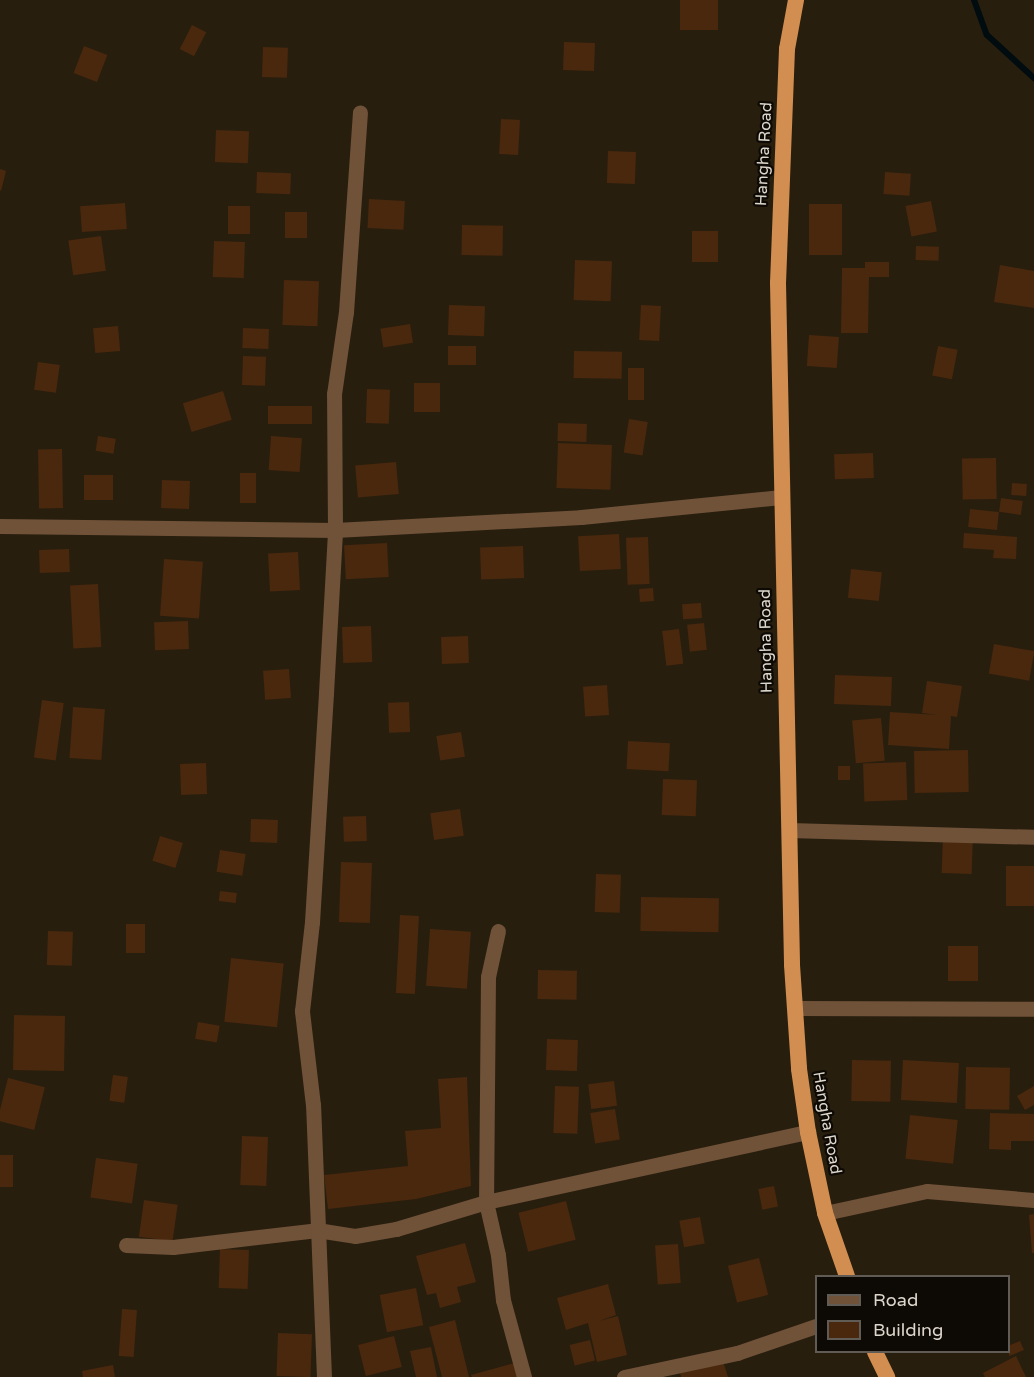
<!DOCTYPE html>
<html>
<head>
<meta charset="utf-8">
<style>
  body { margin:0 }
  #map { position:relative; width:1034px; height:1377px; overflow:hidden; background:#281e0e; font-family:"Varela Round",sans-serif }
  div>[style] { position:absolute }
  [style*='--x'] { left:calc(var(--x)*1px); top:calc(var(--y)*1px); width:calc(var(--w)*1px); rotate:calc(var(--a)*1deg) }
  .stream>* { height:6px; margin:-3px; padding:0 3px; transform-origin:3px; border-radius:3px; background:#000c0f }
  .building>* { inset:0; background:#49280e; transform-origin:0 0 }
  .minor>* { height:15px; margin:-7.5px; padding:0 7.5px; transform-origin:7.5px; border-radius:7.5px; background:#705239 }
  .trunk>* { height:16px; margin:-8px; padding:0 8px; transform-origin:8px; border-radius:8px; background:#d18e50 }
  span { translate:-50% -50%; white-space:nowrap; text-align:center; line-height:1.15; -webkit-text-stroke:4.5px #0d0904; paint-order:stroke }
  .street-label { font-size:16px; color:#ddd6cc }
  .legend { position:absolute; left:815px; top:1275px; width:195px; height:78px; box-sizing:border-box; background:#0d0904; border:2px solid #605b54; margin:0; padding:8px 10px; list-style:none; font-size:18px; color:#ddd6cc }
  .legend li { display:flex; align-items:center; gap:12px; height:30px }
  .legend b { width:30px; border:2px solid #605b54 }
</style>
</head>
<body>
<div id="map">
  <div class="stream">
    <div style="--x:974;--y:0;--w:37;--a:70"></div>
    <div style="--x:987;--y:35;--w:64;--a:42.5"></div>
  </div>
  <div class="building">
    <div style="left:680px;top:0;width:38px;height:30px"></div>
    <div style="left:192px;top:25px;width:16px;height:27px;rotate:27deg"></div>
    <div style="left:564px;top:42px;width:31px;height:28px;rotate:2deg"></div>
    <div style="left:84px;top:46px;width:25px;height:29px;rotate:21deg"></div>
    <div style="left:263px;top:47px;width:25px;height:30px;rotate:2deg"></div>
    <div style="left:501px;top:119px;width:19px;height:35px;rotate:3deg"></div>
    <div style="left:216px;top:130px;width:33px;height:32px;rotate:2deg"></div>
    <div style="left:608px;top:151px;width:28px;height:32px;rotate:2deg"></div>
    <div style="clip-path:polygon(0 169px,6px 171px,1px 191px,0 190px)"></div>
    <div style="left:257px;top:172px;width:34px;height:21px;rotate:2deg"></div>
    <div style="left:885px;top:172px;width:26px;height:22px;rotate:4deg"></div>
    <div style="left:369px;top:199px;width:36px;height:29px;rotate:3deg"></div>
    <div style="left:931px;top:201px;width:31px;height:26px;rotate:79deg"></div>
    <div style="left:125px;top:203px;width:26px;height:45px;rotate:86deg"></div>
    <div style="left:809px;top:204px;width:33px;height:51px"></div>
    <div style="left:228px;top:206px;width:22px;height:28px"></div>
    <div style="left:285px;top:212px;width:22px;height:26px"></div>
    <div style="left:462px;top:225px;width:41px;height:30px;rotate:1deg"></div>
    <div style="left:692px;top:231px;width:26px;height:31px"></div>
    <div style="left:101px;top:236px;width:35px;height:33px;rotate:82deg"></div>
    <div style="left:214px;top:241px;width:31px;height:36px;rotate:2deg"></div>
    <div style="left:916px;top:246px;width:23px;height:14px;rotate:2deg"></div>
    <div style="left:575px;top:260px;width:37px;height:40px;rotate:2deg"></div>
    <div style="clip-path:polygon(865px 262px,889px 262px,889px 277px,869px 277px,868px 333px,841px 333px,842px 268px,865px 268px)"></div>
    <div style="clip-path:polygon(1000px 265px,1034px 271px,1034px 308px,994px 302px)"></div>
    <div style="left:284px;top:280px;width:35px;height:45px;rotate:2deg"></div>
    <div style="left:449px;top:305px;width:36px;height:30px;rotate:2deg"></div>
    <div style="left:641px;top:305px;width:20px;height:35px;rotate:3deg"></div>
    <div style="left:410px;top:324px;width:19px;height:30px;rotate:81deg"></div>
    <div style="left:118px;top:326px;width:25px;height:25px;rotate:85deg"></div>
    <div style="left:243px;top:328px;width:26px;height:20px;rotate:2deg"></div>
    <div style="left:809px;top:335px;width:30px;height:31px;rotate:4deg"></div>
    <div style="left:476px;top:346px;width:19px;height:28px;rotate:90deg"></div>
    <div style="left:938px;top:346px;width:20px;height:30px;rotate:11deg"></div>
    <div style="left:574px;top:351px;width:48px;height:27px;rotate:1deg"></div>
    <div style="left:243px;top:356px;width:23px;height:29px;rotate:2deg"></div>
    <div style="left:38px;top:362px;width:22px;height:28px;rotate:8deg"></div>
    <div style="left:628px;top:368px;width:16px;height:32px"></div>
    <div style="left:414px;top:383px;width:26px;height:29px"></div>
    <div style="left:367px;top:389px;width:23px;height:34px;rotate:2deg"></div>
    <div style="left:223px;top:391px;width:30px;height:42px;rotate:73deg"></div>
    <div style="left:312px;top:406px;width:18px;height:44px;rotate:90deg"></div>
    <div style="left:629px;top:419px;width:19px;height:34px;rotate:9deg"></div>
    <div style="left:558px;top:423px;width:29px;height:18px;rotate:2deg"></div>
    <div style="left:98px;top:436px;width:18px;height:15px;rotate:9deg"></div>
    <div style="left:271px;top:436px;width:31px;height:34px;rotate:4deg"></div>
    <div style="left:558px;top:443px;width:54px;height:45px;rotate:2deg"></div>
    <div style="left:62px;top:449px;width:59px;height:24px;rotate:89deg"></div>
    <div style="left:873px;top:453px;width:25px;height:39px;rotate:88deg"></div>
    <div style="left:996px;top:458px;width:41px;height:34px;rotate:89deg"></div>
    <div style="left:396px;top:462px;width:32px;height:41px;rotate:85deg"></div>
    <div style="left:240px;top:473px;width:16px;height:30px"></div>
    <div style="left:84px;top:475px;width:29px;height:25px"></div>
    <div style="left:162px;top:480px;width:28px;height:28px;rotate:2deg"></div>
    <div style="left:1012px;top:483px;width:15px;height:12px;rotate:4deg"></div>
    <div style="left:1001px;top:498px;width:22px;height:14px;rotate:8deg"></div>
    <div style="left:970px;top:509px;width:29px;height:18px;rotate:6deg"></div>
    <div style="clip-path:polygon(964px 533px,1017px 537px,1016px 559px,993px 558px,994px 550px,963px 548px)"></div>
    <div style="left:619px;top:534px;width:35px;height:41px;rotate:87deg"></div>
    <div style="left:648px;top:537px;width:47px;height:22px;rotate:88deg"></div>
    <div style="left:387px;top:543px;width:34px;height:43px;rotate:87deg"></div>
    <div style="left:523px;top:546px;width:32px;height:43px;rotate:88deg"></div>
    <div style="left:69px;top:549px;width:23px;height:30px;rotate:88deg"></div>
    <div style="left:298px;top:552px;width:38px;height:30px;rotate:87deg"></div>
    <div style="left:164px;top:559px;width:39px;height:57px;rotate:4deg"></div>
    <div style="left:851px;top:569px;width:31px;height:29px;rotate:6deg"></div>
    <div style="left:98px;top:584px;width:63px;height:28px;rotate:87deg"></div>
    <div style="left:653px;top:588px;width:13px;height:14px;rotate:86deg"></div>
    <div style="left:701px;top:603px;width:15px;height:19px;rotate:86deg"></div>
    <div style="left:188px;top:621px;width:28px;height:34px;rotate:88deg"></div>
    <div style="left:704px;top:623px;width:27px;height:17px;rotate:84deg"></div>
    <div style="left:371px;top:626px;width:36px;height:29px;rotate:88deg"></div>
    <div style="left:679px;top:629px;width:35px;height:17px;rotate:83deg"></div>
    <div style="left:468px;top:636px;width:27px;height:27px;rotate:88deg"></div>
    <div style="left:994px;top:644px;width:41px;height:30px;rotate:10deg"></div>
    <div style="left:289px;top:669px;width:29px;height:26px;rotate:86deg"></div>
    <div style="left:835px;top:675px;width:57px;height:29px;rotate:2deg"></div>
    <div style="clip-path:polygon(927px 681px,962px 686px,957px 717px,951px 716px,949px 749px,888px 745px,890px 712px,938px 715px,922px 713px)"></div>
    <div style="left:607px;top:685px;width:30px;height:24px;rotate:86deg"></div>
    <div style="left:42px;top:700px;width:22px;height:58px;rotate:8deg"></div>
    <div style="left:409px;top:702px;width:30px;height:21px;rotate:88deg"></div>
    <div style="left:73px;top:707px;width:32px;height:51px;rotate:4deg"></div>
    <div style="left:881px;top:718px;width:43px;height:29px;rotate:85deg"></div>
    <div style="left:461px;top:732px;width:25px;height:25px;rotate:81deg"></div>
    <div style="left:628px;top:741px;width:42px;height:28px;rotate:3deg"></div>
    <div style="left:968px;top:750px;width:42px;height:54px;rotate:89deg"></div>
    <div style="left:906px;top:762px;width:38px;height:43px;rotate:88deg"></div>
    <div style="left:206px;top:763px;width:31px;height:26px;rotate:88deg"></div>
    <div style="left:838px;top:766px;width:12px;height:14px"></div>
    <div style="left:663px;top:779px;width:34px;height:36px;rotate:2deg"></div>
    <div style="left:460px;top:809px;width:27px;height:30px;rotate:82deg"></div>
    <div style="left:366px;top:816px;width:25px;height:23px;rotate:88deg"></div>
    <div style="left:251px;top:819px;width:27px;height:23px;rotate:2deg"></div>
    <div style="left:943px;top:834px;width:30px;height:39px;rotate:2deg"></div>
    <div style="left:160px;top:836px;width:24px;height:26px;rotate:17deg"></div>
    <div style="left:220px;top:850px;width:26px;height:22px;rotate:9deg"></div>
    <div style="left:341px;top:862px;width:31px;height:60px;rotate:2deg"></div>
    <div style="left:1034px;top:866px;width:40px;height:28px;rotate:90deg"></div>
    <div style="left:596px;top:874px;width:25px;height:38px;rotate:2deg"></div>
    <div style="left:220px;top:891px;width:17px;height:10px;rotate:7deg"></div>
    <div style="left:641px;top:897px;width:78px;height:34px;rotate:1deg"></div>
    <div style="left:400px;top:915px;width:19px;height:78px;rotate:3deg"></div>
    <div style="left:126px;top:924px;width:19px;height:29px"></div>
    <div style="left:430px;top:929px;width:41px;height:57px;rotate:4deg"></div>
    <div style="left:48px;top:931px;width:25px;height:34px;rotate:2deg"></div>
    <div style="left:948px;top:946px;width:30px;height:35px"></div>
    <div style="left:231px;top:958px;width:53px;height:64px;rotate:6deg"></div>
    <div style="left:538px;top:970px;width:39px;height:29px;rotate:1deg"></div>
    <div style="left:14px;top:1015px;width:51px;height:55px;rotate:1deg"></div>
    <div style="left:198px;top:1022px;width:22px;height:17px;rotate:10deg"></div>
    <div style="left:547px;top:1039px;width:31px;height:31px;rotate:2deg"></div>
    <div style="left:852px;top:1060px;width:39px;height:41px;rotate:1deg"></div>
    <div style="left:903px;top:1060px;width:56px;height:40px;rotate:3deg"></div>
    <div style="left:966px;top:1067px;width:44px;height:42px;rotate:1deg"></div>
    <div style="left:113px;top:1075px;width:15px;height:26px;rotate:8deg"></div>
    <div style="clip-path:polygon(467px 1077px,471px 1186px,416px 1199px,328px 1209px,324px 1175px,408px 1166px,405px 1131px,441px 1128px,438px 1079px)"></div>
    <div style="left:8px;top:1078px;width:38px;height:44px;rotate:14deg"></div>
    <div style="left:614px;top:1081px;width:25px;height:26px;rotate:83deg"></div>
    <div style="left:555px;top:1086px;width:24px;height:47px;rotate:2deg"></div>
    <div style="clip-path:polygon(1034px 1086px,1034px 1105px,1025px 1110px,1017px 1096px)"></div>
    <div style="left:615px;top:1109px;width:31px;height:25px;rotate:81deg"></div>
    <div style="clip-path:polygon(990px 1113px,1034px 1114px,1034px 1141px,1011px 1141px,1011px 1150px,989px 1149px)"></div>
    <div style="left:910px;top:1115px;width:48px;height:44px;rotate:6deg"></div>
    <div style="left:242px;top:1136px;width:26px;height:49px;rotate:2deg"></div>
    <div style="left:0;top:1155px;width:13px;height:32px"></div>
    <div style="left:96px;top:1158px;width:42px;height:40px;rotate:8deg"></div>
    <div style="left:774px;top:1186px;width:21px;height:16px;rotate:79deg"></div>
    <div style="left:144px;top:1200px;width:34px;height:37px;rotate:8deg"></div>
    <div style="left:566px;top:1201px;width:40px;height:49px;rotate:76deg"></div>
    <div style="clip-path:polygon(1034px 1214px,1034px 1253px,1032px 1253px,1029px 1215px)"></div>
    <div style="left:700px;top:1217px;width:27px;height:21px;rotate:80deg"></div>
    <div style="clip-path:polygon(465px 1243px,476px 1282px,457px 1287px,461px 1302px,440px 1308px,436px 1293px,427px 1295px,416px 1256px)"></div>
    <div style="left:678px;top:1244px;width:39px;height:23px;rotate:86deg"></div>
    <div style="left:220px;top:1249px;width:29px;height:39px;rotate:2deg"></div>
    <div style="left:759px;top:1258px;width:38px;height:32px;rotate:76deg"></div>
    <div style="clip-path:polygon(608px 1284px,616px 1315px,599px 1321px,618px 1316px,627px 1355px,597px 1362px,588px 1323px,566px 1330px,557px 1298px)"></div>
    <div style="left:416px;top:1288px;width:38px;height:37px;rotate:79deg"></div>
    <div style="left:122px;top:1309px;width:15px;height:47px;rotate:4deg"></div>
    <div style="clip-path:polygon(455px 1320px,469px 1377px,442px 1377px,429px 1327px)"></div>
    <div style="left:278px;top:1333px;width:34px;height:43px;rotate:2deg"></div>
    <div style="left:394px;top:1336px;width:32px;height:37px;rotate:76deg"></div>
    <div style="left:590px;top:1340px;width:21px;height:21px;rotate:76deg"></div>
    <div style="clip-path:polygon(1020px 1341px,1024px 1350px,1009px 1356px,1008px 1346px)"></div>
    <div style="clip-path:polygon(431px 1347px,437px 1377px,416px 1377px,410px 1351px)"></div>
    <div style="clip-path:polygon(1016px 1356px,1026px 1377px,985px 1377px,983px 1373px)"></div>
    <div style="clip-path:polygon(722px 1358px,728px 1377px,681px 1377px,680px 1372px)"></div>
    <div style="clip-path:polygon(518px 1362px,522px 1377px,472px 1377px,471px 1375px)"></div>
    <div style="clip-path:polygon(113px 1365px,115px 1377px,83px 1377px,82px 1371px)"></div>
  </div>
  <div class="minor">
    <div style="--x:0;--y:526;--w:335;--a:0.7"></div>
    <div style="--x:335;--y:530;--w:246;--a:-3"></div>
    <div style="--x:581;--y:517;--w:201;--a:-5.7"></div>
    <div style="--x:789;--y:830;--w:245;--a:1.6"></div>
    <div style="--x:498;--y:931;--w:47;--a:102.3"></div>
    <div style="--x:488;--y:977;--w:225;--a:90.5"></div>
    <div style="--x:486;--y:1202;--w:54;--a:77.2"></div>
    <div style="--x:498;--y:1255;--w:45;--a:83.7"></div>
    <div style="--x:503;--y:1300;--w:80;--a:74.7"></div>
    <div style="--x:795;--y:1008;--w:239;--a:0.2"></div>
    <div style="--x:825;--y:1213;--w:104;--a:-12.2"></div>
    <div style="--x:927;--y:1191;--w:107;--a:4.8"></div>
    <div style="--x:126;--y:1245;--w:47;--a:2.4"></div>
    <div style="--x:173;--y:1247;--w:145;--a:-6.7"></div>
    <div style="--x:317;--y:1230;--w:38;--a:9"></div>
    <div style="--x:355;--y:1236;--w:42;--a:-9.7"></div>
    <div style="--x:396;--y:1229;--w:94;--a:-16.7"></div>
    <div style="--x:486;--y:1202;--w:330;--a:-12.3"></div>
    <div style="--x:324;--y:1377;--w:272;--a:-92.3"></div>
    <div style="--x:313;--y:1105;--w:95;--a:-96.7"></div>
    <div style="--x:302;--y:1011;--w:90;--a:-83.6"></div>
    <div style="--x:312;--y:922;--w:229;--a:-86.5"></div>
    <div style="--x:326;--y:693;--w:163;--a:-86.8"></div>
    <div style="--x:335;--y:530;--w:136;--a:-90.4"></div>
    <div style="--x:334;--y:394;--w:83;--a:-81.7"></div>
    <div style="--x:346;--y:312;--w:200;--a:-86"></div>
    <div style="--x:624;--y:1377;--w:116;--a:-12"></div>
    <div style="--x:737;--y:1353;--w:83;--a:-18.9"></div>
  </div>
  <div class="trunk">
    <div style="--x:796;--y:0;--w:50;--a:100.4"></div>
    <div style="--x:787;--y:49;--w:234;--a:92.2"></div>
    <div style="--x:778;--y:283;--w:682;--a:88.82"></div>
    <div style="--x:792;--y:965;--w:104;--a:86.1"></div>
    <div style="--x:799;--y:1069;--w:64;--a:81.9"></div>
    <div style="--x:808;--y:1132;--w:83;--a:78.1"></div>
    <div style="--x:825;--y:1213;--w:67;--a:70.8"></div>
    <div style="--x:875;--y:1352;--w:28;--a:64"></div>
  </div>
  <div class="street-label">
    <span style="left:764px;top:154px;rotate:-87deg">Hangha Road</span>
    <span style="left:766px;top:641px;rotate:-91deg">Hangha Road</span>
    <span style="left:827px;top:1123px;rotate:80deg">Hangha Road</span>
  </div>
  <ul class="legend">
  <li><b style="height:8px;background:#705239"></b>Road</li>
  <li><b style="height:16px;background:#49280e"></b>Building</li>
  </ul>
</div>
</body>
</html>
